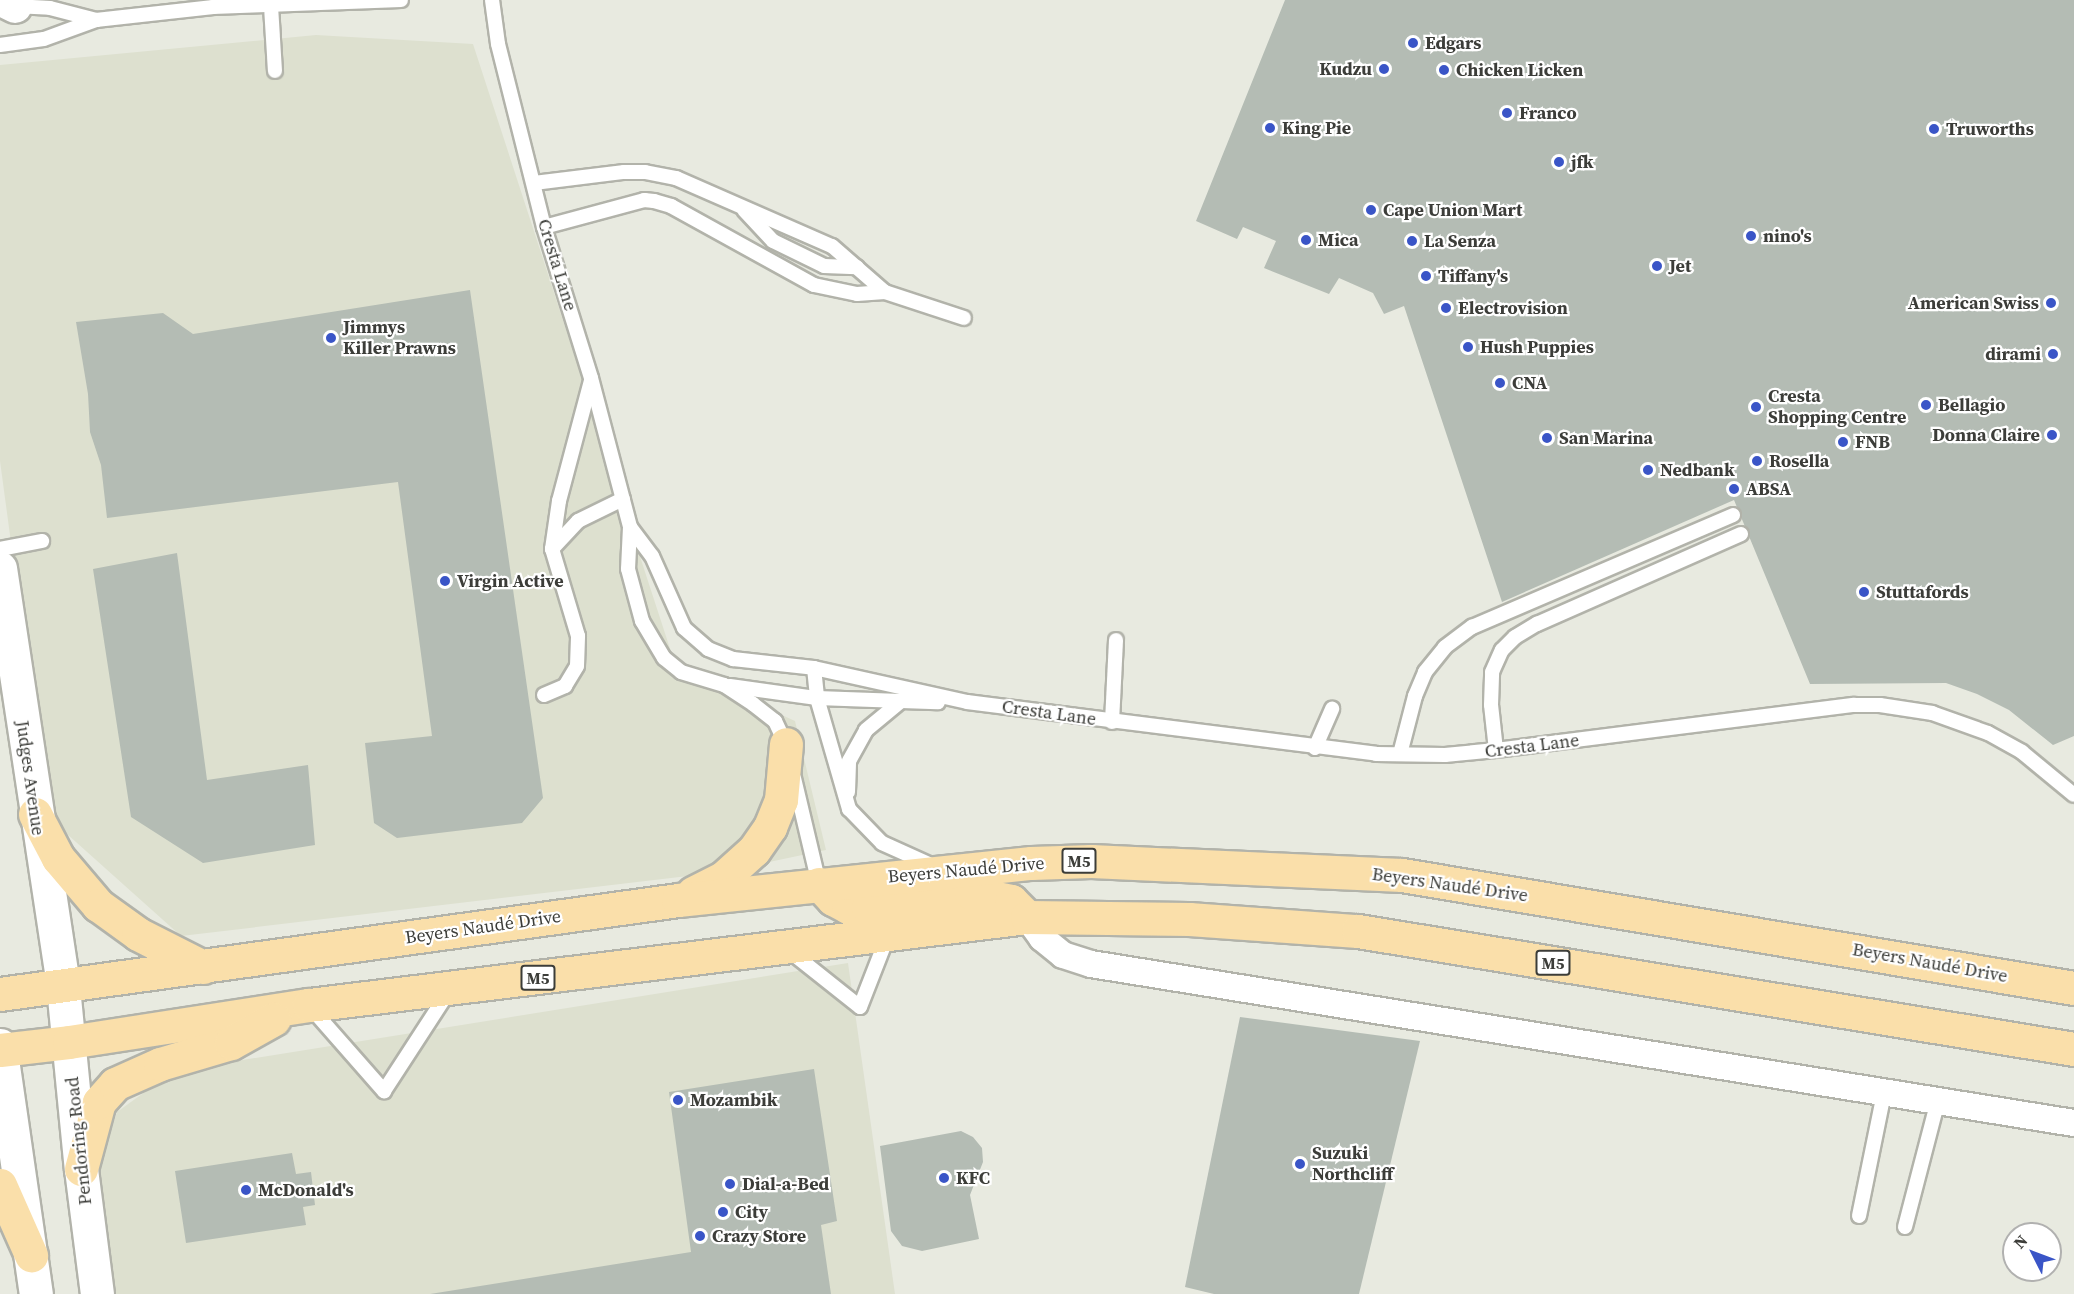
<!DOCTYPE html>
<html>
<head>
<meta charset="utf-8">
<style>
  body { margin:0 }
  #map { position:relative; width:2074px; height:1294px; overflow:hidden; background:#e8eae0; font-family:"Source Serif 4",serif }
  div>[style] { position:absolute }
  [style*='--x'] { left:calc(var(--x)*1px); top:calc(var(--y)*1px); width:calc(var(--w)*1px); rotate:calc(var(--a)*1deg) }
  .built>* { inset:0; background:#dde0cf }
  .building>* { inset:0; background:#b4bcb4 }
  .roads { filter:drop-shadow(2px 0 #b2b3aa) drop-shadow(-2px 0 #b2b3aa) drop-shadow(0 2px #b2b3aa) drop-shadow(0 -2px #b2b3aa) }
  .lane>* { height:14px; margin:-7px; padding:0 7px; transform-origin:7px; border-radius:7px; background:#fff }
  .street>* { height:26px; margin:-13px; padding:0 13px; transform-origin:13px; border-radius:13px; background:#fff }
  .secondary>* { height:33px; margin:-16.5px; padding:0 16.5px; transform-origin:16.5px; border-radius:16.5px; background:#fff }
  .primary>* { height:33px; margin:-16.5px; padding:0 16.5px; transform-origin:16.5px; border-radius:16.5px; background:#fadfaa }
  .dots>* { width:16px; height:16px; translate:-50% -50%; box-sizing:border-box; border:3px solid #fff; border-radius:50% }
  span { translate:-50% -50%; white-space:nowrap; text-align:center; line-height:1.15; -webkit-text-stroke:4.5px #fff; paint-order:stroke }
  .shield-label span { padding:2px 4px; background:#fff; border:2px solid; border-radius:4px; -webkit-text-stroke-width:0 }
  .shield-label { font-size:16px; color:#3c3d39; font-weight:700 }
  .poi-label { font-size:18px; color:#3c3d39; font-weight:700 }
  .left { translate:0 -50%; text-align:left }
  .right { translate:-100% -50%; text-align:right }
  .street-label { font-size:18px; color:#3c3d39 }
  .north { position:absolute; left:2002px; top:1222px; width:60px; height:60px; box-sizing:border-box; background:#fff; border:2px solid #b1b1b0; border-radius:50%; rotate:312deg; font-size:16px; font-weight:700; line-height:24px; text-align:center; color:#3c3d39 }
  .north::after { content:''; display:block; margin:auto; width:21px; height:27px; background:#3a55c7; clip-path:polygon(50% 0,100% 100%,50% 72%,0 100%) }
</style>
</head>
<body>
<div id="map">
  <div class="built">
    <div style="clip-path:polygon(316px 35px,473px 44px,676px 667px,795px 721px,826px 850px,722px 872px,181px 936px,48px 817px,0 461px,0 65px)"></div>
    <div style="clip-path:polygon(848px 963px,895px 1294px,115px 1294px,97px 1172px,117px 1112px,174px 1071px)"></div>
  </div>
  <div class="building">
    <div style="clip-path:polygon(1285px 0,2074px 0,2074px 736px,2053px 745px,2009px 710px,1977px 694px,1946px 683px,1810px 684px,1734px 500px,1502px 602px,1404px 306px,1384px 314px,1373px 293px,1339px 278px,1329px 294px,1264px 268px,1276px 241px,1243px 227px,1237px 239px,1196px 221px)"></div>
    <div style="clip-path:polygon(470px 290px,543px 798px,522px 823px,397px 838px,374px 823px,365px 743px,432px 736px,398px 482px,107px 518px,101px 465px,90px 432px,88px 394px,76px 322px,163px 313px,193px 334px)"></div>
    <div style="clip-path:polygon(177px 553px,207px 780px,308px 765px,315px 845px,203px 863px,131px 817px,93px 569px)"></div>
    <div style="clip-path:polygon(1240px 1017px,1420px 1041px,1359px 1294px,1214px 1294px,1185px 1287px)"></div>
    <div style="clip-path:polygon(814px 1069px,837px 1221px,821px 1225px,831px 1294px,430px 1294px,691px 1252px,669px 1092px)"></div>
    <div style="clip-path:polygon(961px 1131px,973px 1137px,982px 1148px,983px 1162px,970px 1195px,979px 1239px,922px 1251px,902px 1246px,891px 1231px,880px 1146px)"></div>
    <div style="clip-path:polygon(292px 1153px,296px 1174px,311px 1172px,315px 1205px,303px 1207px,306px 1225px,186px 1243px,175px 1171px)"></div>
  </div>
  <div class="roads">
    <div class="lane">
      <div style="--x:492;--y:0;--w:44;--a:82.2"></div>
      <div style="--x:498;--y:44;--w:189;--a:75.9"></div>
      <div style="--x:544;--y:227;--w:158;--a:72.7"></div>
      <div style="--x:591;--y:378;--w:154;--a:75.3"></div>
      <div style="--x:630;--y:527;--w:42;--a:92.7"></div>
      <div style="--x:628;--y:569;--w:54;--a:74.9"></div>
      <div style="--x:642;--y:621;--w:43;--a:59.3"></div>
      <div style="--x:664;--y:658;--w:22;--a:39"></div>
      <div style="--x:681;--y:672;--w:45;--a:16.8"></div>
      <div style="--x:724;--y:685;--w:35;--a:33"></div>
      <div style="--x:753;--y:704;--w:28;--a:38"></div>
      <div style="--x:775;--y:721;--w:26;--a:65"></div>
      <div style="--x:14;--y:6;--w:36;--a:3"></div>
      <div style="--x:50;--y:8;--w:48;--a:14.6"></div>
      <div style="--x:271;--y:6;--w:65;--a:86.5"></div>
      <div style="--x:0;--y:45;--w:44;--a:-7.8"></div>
      <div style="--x:44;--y:39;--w:55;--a:-20.1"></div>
      <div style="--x:96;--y:20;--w:118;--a:-6.3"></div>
      <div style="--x:213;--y:7;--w:188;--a:-2.1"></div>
      <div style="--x:534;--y:183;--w:91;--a:-7"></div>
      <div style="--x:624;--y:172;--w:21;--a:0"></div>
      <div style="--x:645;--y:172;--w:32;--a:11"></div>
      <div style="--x:676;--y:178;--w:170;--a:23.6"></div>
      <div style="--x:832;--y:246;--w:70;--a:41"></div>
      <div style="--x:744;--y:210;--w:42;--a:46.9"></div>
      <div style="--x:773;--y:241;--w:57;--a:26.1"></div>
      <div style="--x:824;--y:266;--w:33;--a:2"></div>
      <div style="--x:544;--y:227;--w:104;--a:-15.1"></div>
      <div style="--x:644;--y:200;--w:10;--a:6"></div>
      <div style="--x:654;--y:201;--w:18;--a:16"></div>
      <div style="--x:671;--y:206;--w:163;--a:28.9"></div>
      <div style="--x:814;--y:285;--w:44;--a:11.8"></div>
      <div style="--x:857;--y:294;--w:28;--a:-4"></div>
      <div style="--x:885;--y:292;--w:83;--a:18.2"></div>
      <div style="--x:630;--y:527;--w:36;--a:53"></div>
      <div style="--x:652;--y:556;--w:79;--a:66"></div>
      <div style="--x:684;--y:628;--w:32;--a:41"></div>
      <div style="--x:708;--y:649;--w:27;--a:22"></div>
      <div style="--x:733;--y:659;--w:81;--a:6.3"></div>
      <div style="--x:814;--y:668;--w:157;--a:12.5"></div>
      <div style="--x:967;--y:702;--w:412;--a:7.2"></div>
      <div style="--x:1376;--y:754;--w:69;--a:0.8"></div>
      <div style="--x:1445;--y:755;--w:51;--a:-5.6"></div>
      <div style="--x:1496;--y:750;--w:361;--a:-7.2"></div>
      <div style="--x:1854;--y:705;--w:26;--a:0"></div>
      <div style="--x:1880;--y:705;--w:53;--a:8.7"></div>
      <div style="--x:1932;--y:713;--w:59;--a:19.7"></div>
      <div style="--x:1988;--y:733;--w:39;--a:29"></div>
      <div style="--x:2022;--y:752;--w:67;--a:39.6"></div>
      <div style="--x:0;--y:549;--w:43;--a:-10.8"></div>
      <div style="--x:552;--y:549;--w:38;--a:-47"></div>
      <div style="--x:578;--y:521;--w:50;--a:-26.1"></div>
      <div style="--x:814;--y:668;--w:30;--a:84"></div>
      <div style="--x:817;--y:698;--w:116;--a:73.9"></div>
      <div style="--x:849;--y:809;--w:47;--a:45.9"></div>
      <div style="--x:882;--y:843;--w:54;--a:24.2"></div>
      <div style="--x:730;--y:686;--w:88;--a:7.9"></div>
      <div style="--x:817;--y:698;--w:84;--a:2"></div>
      <div style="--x:544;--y:695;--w:23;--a:-23"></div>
      <div style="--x:565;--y:686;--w:23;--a:-59"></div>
      <div style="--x:577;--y:666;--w:30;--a:-88"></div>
      <div style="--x:578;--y:636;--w:91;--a:-106.6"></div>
      <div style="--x:552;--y:549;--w:49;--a:-81.7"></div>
      <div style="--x:559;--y:501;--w:124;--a:-75.1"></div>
      <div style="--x:1112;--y:722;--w:82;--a:-87.2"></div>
      <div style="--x:1315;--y:748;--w:43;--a:-66.4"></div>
      <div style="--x:1496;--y:750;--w:45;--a:-96.3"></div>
      <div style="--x:1491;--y:705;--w:33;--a:-88"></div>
      <div style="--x:1492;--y:672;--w:24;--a:-66"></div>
      <div style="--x:1502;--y:650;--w:18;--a:-45"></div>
      <div style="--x:1515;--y:637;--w:26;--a:-31"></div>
      <div style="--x:1537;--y:624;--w:223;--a:-23.8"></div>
      <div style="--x:1400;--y:754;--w:60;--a:-75.5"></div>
      <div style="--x:1415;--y:696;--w:26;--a:-67"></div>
      <div style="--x:1425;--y:672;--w:32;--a:-51"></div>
      <div style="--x:1445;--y:647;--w:34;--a:-37"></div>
      <div style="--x:1472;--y:627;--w:284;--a:-23.2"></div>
      <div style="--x:794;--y:778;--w:109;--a:76.7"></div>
      <div style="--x:848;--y:792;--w:31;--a:-88"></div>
      <div style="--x:849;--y:761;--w:35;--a:-61"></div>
      <div style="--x:866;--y:730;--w:45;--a:-39.6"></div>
      <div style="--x:901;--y:701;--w:37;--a:2"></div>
      <div style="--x:787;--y:949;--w:93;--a:38.5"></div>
      <div style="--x:860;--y:1007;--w:77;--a:-68.7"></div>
      <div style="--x:311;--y:1008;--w:111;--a:48.7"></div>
      <div style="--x:384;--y:1091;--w:119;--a:-57"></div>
      <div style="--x:1859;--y:1216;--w:126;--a:-78.5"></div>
      <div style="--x:1905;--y:1227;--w:131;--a:-75.4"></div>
    </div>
    <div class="street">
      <div style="--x:1027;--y:917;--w:26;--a:54"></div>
      <div style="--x:1042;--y:938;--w:27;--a:39"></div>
      <div style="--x:1063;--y:955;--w:29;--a:18"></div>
      <div style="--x:1091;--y:964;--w:996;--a:9.19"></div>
    </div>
    <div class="secondary">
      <div style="--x:3;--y:0;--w:13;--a:27"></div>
      <div style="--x:0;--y:568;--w:424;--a:81.4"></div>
      <div style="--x:63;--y:987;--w:183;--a:84.4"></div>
      <div style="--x:81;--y:1169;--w:126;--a:82.7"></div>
      <div style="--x:0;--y:1045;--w:252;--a:81.8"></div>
    </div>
    <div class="primary">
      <div style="--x:35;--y:814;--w:50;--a:62.4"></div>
      <div style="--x:58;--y:858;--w:62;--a:49.6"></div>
      <div style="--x:98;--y:905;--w:49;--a:35.9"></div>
      <div style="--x:138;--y:934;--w:73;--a:26.9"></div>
      <div style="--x:819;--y:884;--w:21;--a:47"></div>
      <div style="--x:833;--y:899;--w:17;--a:28"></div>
      <div style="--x:848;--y:907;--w:20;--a:0"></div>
      <div style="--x:868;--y:907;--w:104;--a:-7.7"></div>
      <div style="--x:971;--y:893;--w:41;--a:11.3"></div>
      <div style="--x:1011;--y:901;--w:23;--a:45"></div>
      <div style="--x:693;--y:893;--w:35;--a:-27"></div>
      <div style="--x:724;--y:877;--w:40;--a:-42"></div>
      <div style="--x:754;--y:850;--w:28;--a:-55"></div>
      <div style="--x:770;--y:827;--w:29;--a:-68"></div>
      <div style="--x:781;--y:800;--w:56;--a:-84.9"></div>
      <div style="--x:0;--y:994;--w:684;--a:-7.89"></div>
      <div style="--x:678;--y:900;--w:355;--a:-6"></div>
      <div style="--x:1031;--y:863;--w:60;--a:-1.9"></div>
      <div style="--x:1091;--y:861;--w:311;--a:2.6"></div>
      <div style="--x:1402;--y:875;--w:681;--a:9.55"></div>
      <div style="--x:0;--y:1050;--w:69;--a:-6.6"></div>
      <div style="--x:69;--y:1042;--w:243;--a:-8.8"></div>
      <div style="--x:309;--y:1005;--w:723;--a:-6.99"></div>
      <div style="--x:1027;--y:917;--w:162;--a:0.7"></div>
      <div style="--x:1189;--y:919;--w:169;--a:4.1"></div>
      <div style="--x:1358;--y:931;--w:726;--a:9.36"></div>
      <div style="--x:81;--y:1169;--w:69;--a:-75"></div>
      <div style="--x:99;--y:1102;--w:24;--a:-48"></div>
      <div style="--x:115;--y:1084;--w:49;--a:-24"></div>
      <div style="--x:160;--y:1064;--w:74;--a:-16.5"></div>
      <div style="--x:231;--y:1043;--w:49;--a:-29.2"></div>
      <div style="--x:0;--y:1185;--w:77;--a:66.1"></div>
    </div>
  </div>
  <div class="dots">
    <div style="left:1413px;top:43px;background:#3a55c7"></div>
    <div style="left:1384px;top:69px;background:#3a55c7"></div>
    <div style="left:1444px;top:70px;background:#3a55c7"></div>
    <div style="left:1507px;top:113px;background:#3a55c7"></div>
    <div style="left:1270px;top:128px;background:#3a55c7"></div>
    <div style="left:1934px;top:129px;background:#3a55c7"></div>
    <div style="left:1559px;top:162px;background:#3a55c7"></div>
    <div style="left:1371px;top:210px;background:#3a55c7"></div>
    <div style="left:1751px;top:236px;background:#3a55c7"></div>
    <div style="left:1306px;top:240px;background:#3a55c7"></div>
    <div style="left:1412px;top:241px;background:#3a55c7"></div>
    <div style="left:1657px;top:266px;background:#3a55c7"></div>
    <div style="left:1426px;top:276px;background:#3a55c7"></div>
    <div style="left:2051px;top:303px;background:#3a55c7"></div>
    <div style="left:1446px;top:308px;background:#3a55c7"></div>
    <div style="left:331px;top:338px;background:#3a55c7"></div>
    <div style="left:1468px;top:347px;background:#3a55c7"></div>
    <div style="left:2053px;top:354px;background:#3a55c7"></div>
    <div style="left:1500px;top:383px;background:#3a55c7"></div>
    <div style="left:1926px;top:405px;background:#3a55c7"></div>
    <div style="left:1756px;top:407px;background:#3a55c7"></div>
    <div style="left:2052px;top:435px;background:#3a55c7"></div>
    <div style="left:1547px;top:438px;background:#3a55c7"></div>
    <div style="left:1843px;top:442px;background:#3a55c7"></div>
    <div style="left:1757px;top:461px;background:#3a55c7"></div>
    <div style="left:1648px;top:470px;background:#3a55c7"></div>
    <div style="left:1734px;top:489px;background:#3a55c7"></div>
    <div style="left:445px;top:581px;background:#3a55c7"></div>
    <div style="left:1864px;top:592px;background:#3a55c7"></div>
    <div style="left:678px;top:1100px;background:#3a55c7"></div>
    <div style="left:1300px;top:1164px;background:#3a55c7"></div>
    <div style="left:944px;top:1178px;background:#3a55c7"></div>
    <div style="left:730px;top:1184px;background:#3a55c7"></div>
    <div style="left:246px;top:1190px;background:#3a55c7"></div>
    <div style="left:723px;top:1212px;background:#3a55c7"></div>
    <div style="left:700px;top:1236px;background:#3a55c7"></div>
  </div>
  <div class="shield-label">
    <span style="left:1079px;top:861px">M5</span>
    <span style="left:1553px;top:963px">M5</span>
    <span style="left:538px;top:978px">M5</span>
  </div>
  <div class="poi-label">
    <span class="left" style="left:1425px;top:43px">Edgars</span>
    <span class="right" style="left:1372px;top:69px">Kudzu</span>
    <span class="left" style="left:1456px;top:70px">Chicken Licken</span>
    <span class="left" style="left:1519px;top:113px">Franco</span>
    <span class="left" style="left:1282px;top:128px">King Pie</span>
    <span class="left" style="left:1946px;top:129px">Truworths</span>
    <span class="left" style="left:1571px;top:162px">jfk</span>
    <span class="left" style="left:1383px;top:210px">Cape Union Mart</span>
    <span class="left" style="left:1763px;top:236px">nino's</span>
    <span class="left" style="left:1318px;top:240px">Mica</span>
    <span class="left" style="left:1424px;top:241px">La Senza</span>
    <span class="left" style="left:1669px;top:266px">Jet</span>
    <span class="left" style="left:1438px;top:276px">Tiffany's</span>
    <span class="right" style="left:2039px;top:303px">American Swiss</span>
    <span class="left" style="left:1458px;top:308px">Electrovision</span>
    <span class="left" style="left:343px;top:338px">Jimmys<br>Killer Prawns</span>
    <span class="left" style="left:1480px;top:347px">Hush Puppies</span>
    <span class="right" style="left:2041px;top:354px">dirami</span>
    <span class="left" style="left:1512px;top:383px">CNA</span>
    <span class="left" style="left:1768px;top:407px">Cresta<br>Shopping Centre</span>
    <span class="left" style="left:1938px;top:405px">Bellagio</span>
    <span class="right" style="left:2040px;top:435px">Donna Claire</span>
    <span class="left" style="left:1559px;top:438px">San Marina</span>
    <span class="left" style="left:1855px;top:442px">FNB</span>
    <span class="left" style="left:1769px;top:461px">Rosella</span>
    <span class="left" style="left:1660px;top:470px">Nedbank</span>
    <span class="left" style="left:1746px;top:489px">ABSA</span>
    <span class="left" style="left:457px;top:581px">Virgin Active</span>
    <span class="left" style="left:1876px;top:592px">Stuttafords</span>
    <span class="left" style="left:690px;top:1100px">Mozambik</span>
    <span class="left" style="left:1312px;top:1164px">Suzuki<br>Northcliff</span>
    <span class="left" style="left:956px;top:1178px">KFC</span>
    <span class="left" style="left:742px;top:1184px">Dial-a-Bed</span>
    <span class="left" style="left:258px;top:1190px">McDonald's</span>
    <span class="left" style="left:735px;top:1212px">City</span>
    <span class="left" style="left:712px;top:1236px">Crazy Store</span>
  </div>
  <div class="street-label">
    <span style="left:557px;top:265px;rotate:73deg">Cresta Lane</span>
    <span style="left:1049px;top:713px;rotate:8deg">Cresta Lane</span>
    <span style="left:1532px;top:746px;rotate:-7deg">Cresta Lane</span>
    <span style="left:30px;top:778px;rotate:82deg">Judges Avenue</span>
    <span style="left:966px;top:870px;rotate:-5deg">Beyers Naudé Drive</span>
    <span style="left:1450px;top:885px;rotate:8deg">Beyers Naudé Drive</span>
    <span style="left:483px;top:927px;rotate:-8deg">Beyers Naudé Drive</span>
    <span style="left:1930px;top:963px;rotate:10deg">Beyers Naudé Drive</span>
    <span style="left:79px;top:1141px;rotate:-96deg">Pendoring Road</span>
  </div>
  <div class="north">N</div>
</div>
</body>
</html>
